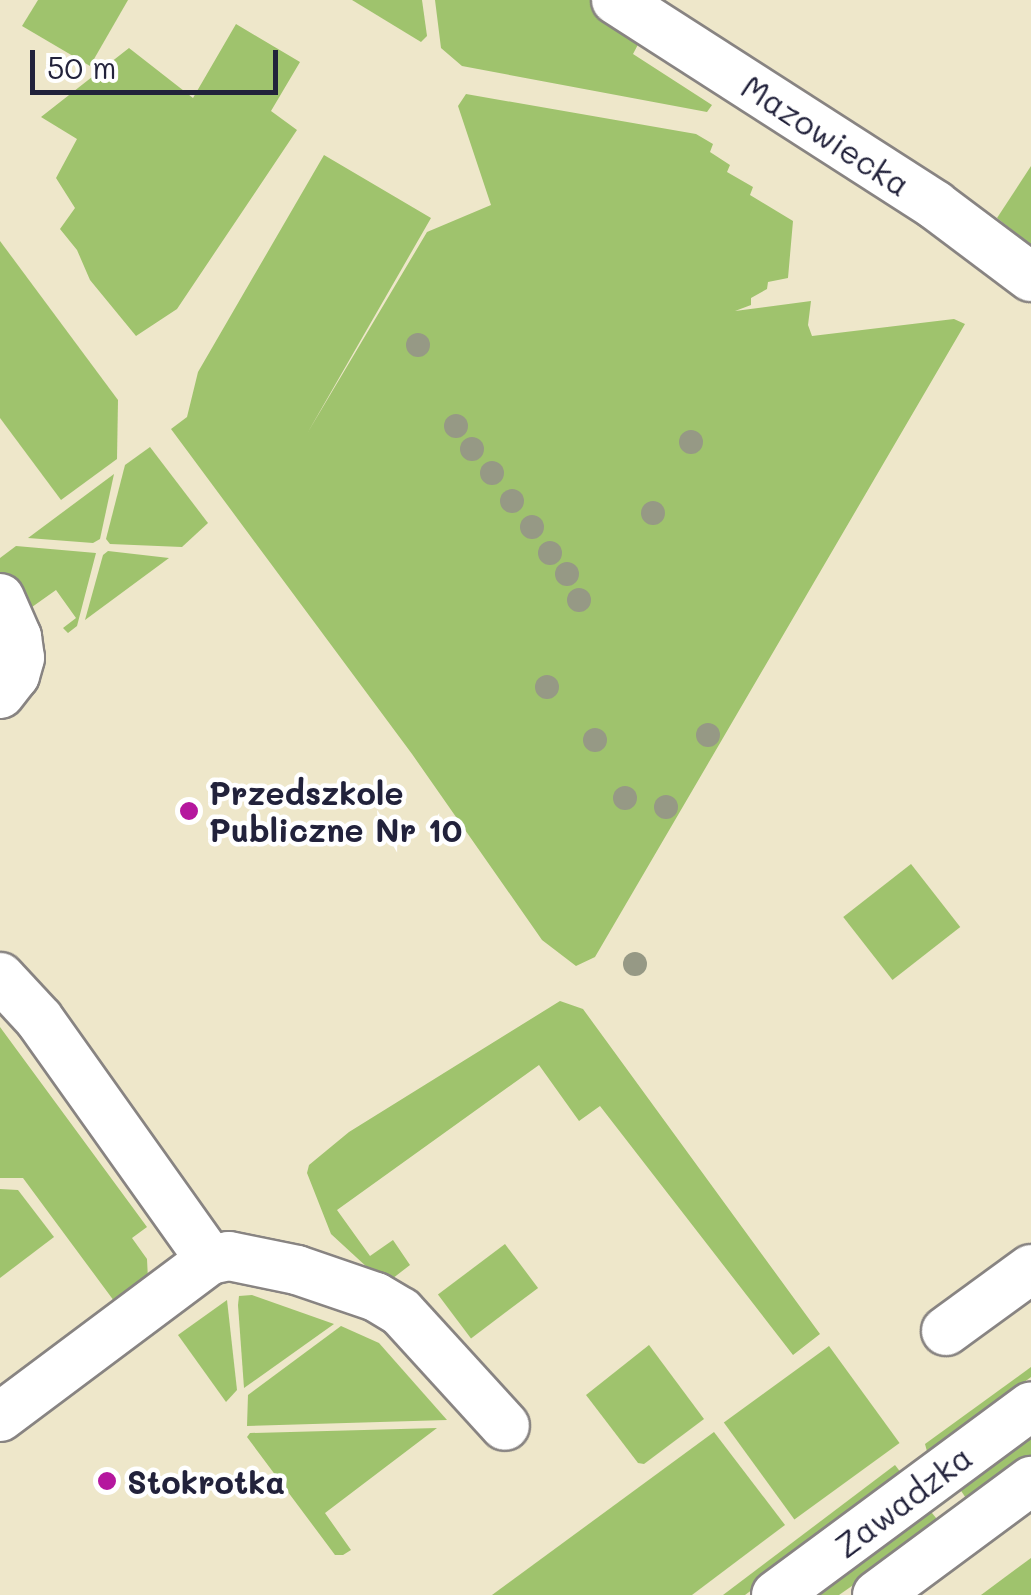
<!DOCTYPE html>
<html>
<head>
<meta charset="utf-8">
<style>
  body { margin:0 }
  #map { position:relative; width:1031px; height:1595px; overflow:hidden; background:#eee7ca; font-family:Mali,sans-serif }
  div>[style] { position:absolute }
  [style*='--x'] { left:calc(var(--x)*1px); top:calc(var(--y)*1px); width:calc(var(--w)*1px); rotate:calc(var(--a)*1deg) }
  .green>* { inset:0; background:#9fc36d; transform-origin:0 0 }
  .roads { filter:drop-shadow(2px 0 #888482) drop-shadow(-2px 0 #888482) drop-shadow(0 2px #888482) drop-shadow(0 -2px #888482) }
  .minor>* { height:48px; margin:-24px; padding:0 24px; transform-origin:24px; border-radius:24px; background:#fff }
  .trees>* { width:24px; height:24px; margin:-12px; border-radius:50%; background:#969985 }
  .dots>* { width:28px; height:28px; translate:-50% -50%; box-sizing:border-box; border:5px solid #fff; border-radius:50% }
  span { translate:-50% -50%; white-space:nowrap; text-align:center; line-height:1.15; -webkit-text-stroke:9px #fff; paint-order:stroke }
  .street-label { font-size:32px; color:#22223b }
  .poi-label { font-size:32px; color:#22223b; font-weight:700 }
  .left { translate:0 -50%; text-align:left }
  .scale { position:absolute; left:30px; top:50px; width:248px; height:45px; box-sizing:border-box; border:5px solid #22223b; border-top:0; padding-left:12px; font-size:30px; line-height:35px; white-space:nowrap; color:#22223b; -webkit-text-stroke:8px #fff; paint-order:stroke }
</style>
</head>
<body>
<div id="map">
  <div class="green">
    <div style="clip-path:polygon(38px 0,128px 0,90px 66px,22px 26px)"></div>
    <div style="clip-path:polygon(352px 0,422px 0,427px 36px,421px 42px)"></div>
    <div style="clip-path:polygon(435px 0,590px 0,643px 35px,633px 54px,712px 105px,707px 112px,462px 66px,441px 48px)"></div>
    <div style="clip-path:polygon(236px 24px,300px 62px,271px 111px,297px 130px,177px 309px,136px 336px,90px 280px,77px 250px,60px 229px,75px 208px,56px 178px,77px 139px,41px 117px,129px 48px,193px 98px)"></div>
    <div style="clip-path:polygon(466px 94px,696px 134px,713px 144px,710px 152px,730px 165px,727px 172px,753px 187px,750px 195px,793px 221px,788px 278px,768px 282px,767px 289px,751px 298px,751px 305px,735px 311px,811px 301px,808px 325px,812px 336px,954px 319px,965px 324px,595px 957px,576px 966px,542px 940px,412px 754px,171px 429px,187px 417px,198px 372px,324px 155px,431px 218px,308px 432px,427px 232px,491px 205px,458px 106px)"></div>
    <div style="clip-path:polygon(1031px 166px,1031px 245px,997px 218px)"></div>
    <div style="clip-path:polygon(0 241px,118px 400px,117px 459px,61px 500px,0 418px)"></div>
    <div style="clip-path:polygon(150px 447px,208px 523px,182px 547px,110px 544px,106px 539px,125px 465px)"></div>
    <div style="clip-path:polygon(114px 474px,100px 539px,93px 543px,28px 538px)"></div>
    <div style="clip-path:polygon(16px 546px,96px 553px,77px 626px,68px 633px,63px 628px,76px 618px,56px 590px,25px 612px,0 579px,0 558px)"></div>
    <div style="clip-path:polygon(108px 551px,169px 558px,85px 620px,103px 555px)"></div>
    <div style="left:911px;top:864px;width:80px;height:86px;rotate:52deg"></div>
    <div style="clip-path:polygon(560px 1001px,583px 1009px,820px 1334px,793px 1355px,600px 1106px,579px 1121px,539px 1065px,337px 1210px,370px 1256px,393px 1240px,410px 1265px,388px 1282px,381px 1280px,331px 1234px,307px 1173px,309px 1165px,349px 1132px)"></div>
    <div style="clip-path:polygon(0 1027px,147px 1227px,132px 1238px,147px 1259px,148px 1279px,117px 1305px,23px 1178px,0 1178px)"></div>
    <div style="clip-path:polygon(0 1189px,18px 1190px,54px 1237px,0 1278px)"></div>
    <div style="left:505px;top:1244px;width:55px;height:84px;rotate:53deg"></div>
    <div style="clip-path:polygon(252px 1295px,334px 1324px,244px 1388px,238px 1305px,239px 1296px)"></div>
    <div style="clip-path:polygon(227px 1300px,237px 1390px,226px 1402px,178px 1335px)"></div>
    <div style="clip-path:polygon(341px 1326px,379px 1343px,447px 1420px,247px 1426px,248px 1395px)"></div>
    <div style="clip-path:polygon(649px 1345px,704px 1419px,644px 1464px,638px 1463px,586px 1395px)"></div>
    <div style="left:829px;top:1346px;width:120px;height:130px;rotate:54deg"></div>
    <div style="clip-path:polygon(1031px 1367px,1031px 1377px,928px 1455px,925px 1444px)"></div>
    <div style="clip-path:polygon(437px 1428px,325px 1513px,351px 1550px,343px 1555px,335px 1555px,247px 1437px,250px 1433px)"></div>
    <div style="clip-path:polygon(1031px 1429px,1031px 1459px,970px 1504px,957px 1485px)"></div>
    <div style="clip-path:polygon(714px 1432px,785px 1525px,692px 1595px,492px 1595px)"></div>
    <div style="clip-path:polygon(895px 1465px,905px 1478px,745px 1595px,723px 1595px)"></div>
    <div style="clip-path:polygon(923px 1502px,941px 1524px,839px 1595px,803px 1595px)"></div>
    <div style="clip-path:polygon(1031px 1558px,1031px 1595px,981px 1595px)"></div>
  </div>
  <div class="roads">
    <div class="minor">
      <div style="--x:616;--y:0;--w:379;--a:32.7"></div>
      <div style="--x:935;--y:205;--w:120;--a:36.9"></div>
      <div style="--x:0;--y:598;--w:43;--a:66.4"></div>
      <div style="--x:17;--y:637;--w:21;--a:82"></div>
      <div style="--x:20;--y:658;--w:18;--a:106"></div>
      <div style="--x:15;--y:675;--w:24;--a:128"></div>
      <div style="--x:0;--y:977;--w:57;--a:47.1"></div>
      <div style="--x:39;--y:1019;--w:296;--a:54.6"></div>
      <div style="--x:946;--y:1331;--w:105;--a:-36.1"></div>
      <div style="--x:0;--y:1417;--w:262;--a:-36.8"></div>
      <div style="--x:210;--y:1260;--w:19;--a:-12"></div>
      <div style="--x:229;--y:1256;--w:69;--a:11.6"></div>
      <div style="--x:297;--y:1270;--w:83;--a:18.9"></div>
      <div style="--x:376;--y:1297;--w:29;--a:31"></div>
      <div style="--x:401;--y:1312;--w:154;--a:47.6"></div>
      <div style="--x:776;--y:1595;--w:317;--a:-36.5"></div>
      <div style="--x:877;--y:1595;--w:192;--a:-36.5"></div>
    </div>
  </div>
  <div class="trees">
    <div style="left:418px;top:345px"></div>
    <div style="left:456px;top:426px"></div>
    <div style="left:691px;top:442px"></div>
    <div style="left:472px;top:449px"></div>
    <div style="left:492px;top:473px"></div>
    <div style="left:512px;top:501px"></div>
    <div style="left:653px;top:513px"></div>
    <div style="left:532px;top:527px"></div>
    <div style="left:550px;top:553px"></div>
    <div style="left:567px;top:574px"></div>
    <div style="left:579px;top:600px"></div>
    <div style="left:547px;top:687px"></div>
    <div style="left:708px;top:735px"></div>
    <div style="left:595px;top:740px"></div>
    <div style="left:625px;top:798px"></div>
    <div style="left:666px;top:807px"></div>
    <div style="left:635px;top:964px"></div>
  </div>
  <div class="dots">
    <div style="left:189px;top:811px;background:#b5179e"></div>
    <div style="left:107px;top:1481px;background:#b5179e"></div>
  </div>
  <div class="street-label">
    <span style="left:826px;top:135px;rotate:33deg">Mazowiecka</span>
    <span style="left:903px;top:1501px;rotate:-37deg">Zawadzka</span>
  </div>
  <div class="poi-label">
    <span class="left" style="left:209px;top:811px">Przedszkole<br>Publiczne Nr 10</span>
    <span class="left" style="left:127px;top:1481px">Stokrotka</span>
  </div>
  <div class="scale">50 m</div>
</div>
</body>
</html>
